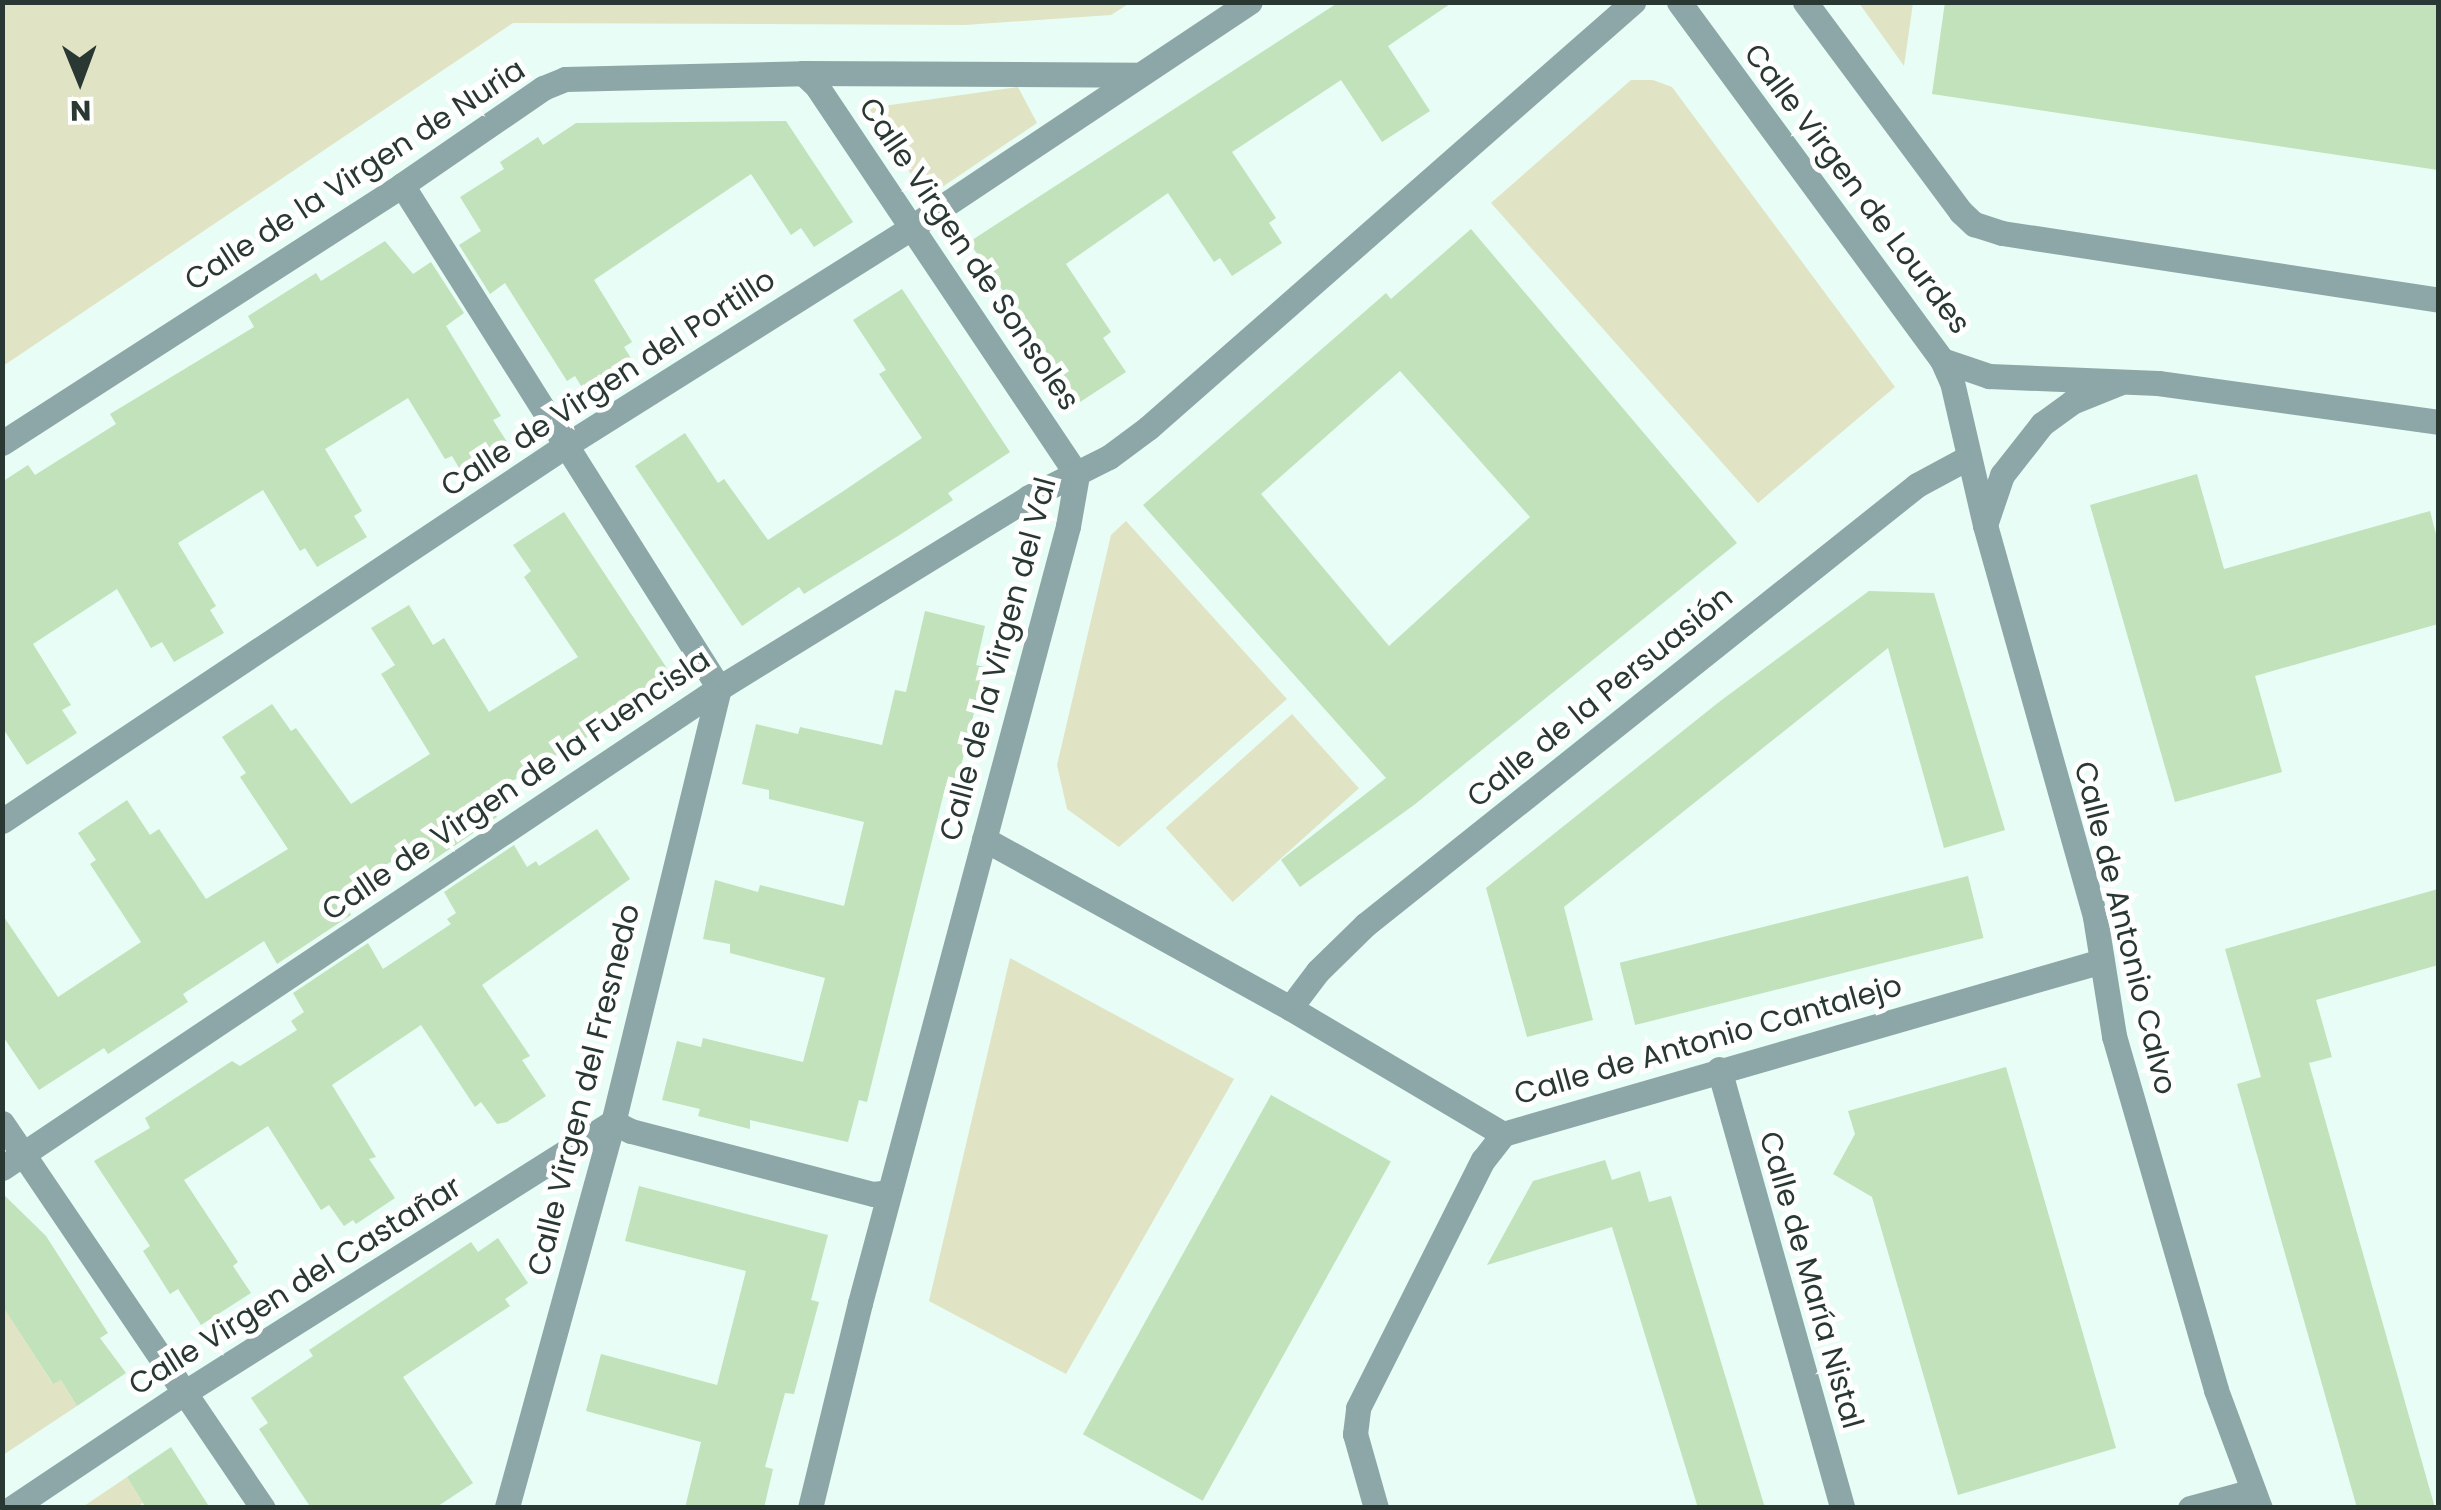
<!DOCTYPE html>
<html>
<head>
<meta charset="utf-8">
<style>
  body { margin:0 }
  #map { position:relative; width:2441px; height:1510px; overflow:hidden; background:#e7fdf5; font-family:Poppins,sans-serif }
  div>[style] { position:absolute }
  [style*='--x'] { left:calc(var(--x)*1px); top:calc(var(--y)*1px); width:calc(var(--w)*1px); rotate:calc(var(--a)*1deg) }
  .green>* { inset:0; background:#e1e4c4; transform-origin:0 0 }
  .building>* { inset:0; background:#c1e2bb; transform-origin:0 0 }
  .street>* { height:25px; margin:-12.5px; padding:0 12.5px; transform-origin:12.5px; border-radius:12.5px; background:#8da6a7 }
  span { translate:-50% -50%; white-space:nowrap; text-align:center; line-height:1.15; -webkit-text-stroke:10px #fff; paint-order:stroke }
  .street-label { font-size:30px; color:#293833 }
  .frame { position:absolute; inset:0; border:5px solid #293833; pointer-events:none }
  .north { position:absolute; left:30px; top:30px; width:100px; height:100px; -webkit-text-stroke:8px #fff; paint-order:stroke; rotate:179deg; font-size:28px; font-weight:700; line-height:40px; text-align:center; color:#293833 }
  .north::after { content:''; display:block; margin:auto; width:35px; height:45px; background:#293833; clip-path:polygon(50% 0,100% 100%,50% 72%,0 100%) }
</style>
</head>
<body>
<div id="map">
  <div class="green">
    <div style="clip-path:polygon(2px 3px,3px 2px,1130px 3px,1111px 15px,965px 25px,513px 23px,3px 366px)"></div>
    <div style="clip-path:polygon(1859px 3px,1913px 3px,1904px 66px)"></div>
    <div style="clip-path:polygon(1631px 80px,1653px 80px,1672px 87px,1895px 387px,1758px 503px,1491px 203px)"></div>
    <div style="clip-path:polygon(1018px 87px,1037px 123px,926px 198px,869px 108px)"></div>
    <div style="clip-path:polygon(1126px 521px,1287px 699px,1119px 847px,1067px 809px,1057px 765px,1111px 535px)"></div>
    <div style="left:1292px;top:714px;width:100px;height:170px;rotate:48deg"></div>
    <div style="clip-path:polygon(1010px 958px,1234px 1079px,1066px 1374px,929px 1301px)"></div>
    <div style="clip-path:polygon(2px 1291px,12px 1320px,52px 1383px,61px 1380px,77px 1406px,3px 1455px)"></div>
    <div style="clip-path:polygon(127px 1477px,143px 1503px,137px 1507px,81px 1508px)"></div>
  </div>
  <div class="building">
    <div style="clip-path:polygon(1339px 2px,1453px 2px,1388px 46px,1430px 111px,1382px 142px,1341px 80px,1232px 152px,1276px 218px,1269px 223px,1282px 243px,1232px 276px,1220px 258px,1214px 262px,1168px 193px,1066px 264px,1111px 332px,1103px 338px,1126px 372px,1080px 402px,1057px 367px,1051px 371px,1021px 328px,1026px 324px,969px 242px)"></div>
    <div style="clip-path:polygon(1945px 2px,2438px 2px,2438px 170px,1932px 94px)"></div>
    <div style="clip-path:polygon(786px 121px,853px 222px,814px 247px,801px 228px,791px 235px,751px 174px,594px 280px,632px 342px,624px 347px,637px 368px,589px 399px,575px 376px,567px 381px,505px 283px,490px 294px,459px 245px,481px 231px,460px 197px,504px 169px,500px 162px,538px 137px,543px 145px,576px 123px)"></div>
    <div style="clip-path:polygon(evenodd,1471px 229px,1737px 543px,1414px 805px,1300px 887px,1281px 860px,1386px 778px,1143px 505px,1386px 293px,1391px 299px,1471px 229px,1400px 371px,1530px 517px,1389px 646px,1261px 494px,1400px 371px)"></div>
    <div style="clip-path:polygon(385px 241px,413px 274px,431px 262px,464px 313px,446px 326px,501px 416px,493px 420px,509px 445px,462px 473px,452px 456px,445px 459px,408px 398px,325px 449px,362px 511px,354px 516px,367px 537px,317px 567px,305px 548px,300px 551px,263px 490px,178px 543px,216px 606px,210px 610px,224px 633px,174px 662px,162px 642px,151px 648px,117px 589px,33px 644px,71px 705px,62px 710px,77px 733px,27px 765px,2px 727px,2px 482px,28px 465px,35px 475px,116px 424px,110px 414px,254px 327px,248px 316px,316px 273px,321px 281px)"></div>
    <div style="clip-path:polygon(902px 289px,1010px 452px,948px 493px,953px 500px,898px 536px,804px 594px,799px 587px,742px 626px,635px 466px,685px 433px,718px 483px,724px 479px,768px 540px,842px 492px,922px 438px,879px 374px,886px 370px,853px 320px)"></div>
    <div style="clip-path:polygon(2197px 474px,2224px 569px,2430px 511px,2438px 542px,2438px 624px,2255px 676px,2282px 772px,2175px 802px,2090px 505px)"></div>
    <div style="clip-path:polygon(564px 512px,670px 673px,608px 713px,613px 722px,485px 797px,497px 817px,429px 863px,420px 845px,337px 893px,351px 915px,277px 964px,264px 941px,183px 994px,188px 1002px,108px 1054px,104px 1048px,39px 1090px,2px 1035px,2px 914px,58px 997px,141px 942px,90px 864px,96px 860px,78px 833px,127px 800px,150px 835px,159px 829px,206px 899px,288px 849px,240px 777px,246px 773px,222px 737px,272px 704px,291px 731px,296px 728px,351px 804px,430px 754px,381px 674px,395px 665px,371px 628px,409px 605px,433px 645px,444px 638px,489px 712px,578px 657px,524px 577px,531px 571px,513px 545px)"></div>
    <div style="clip-path:polygon(1869px 591px,1934px 593px,2005px 830px,1944px 848px,1888px 648px,1564px 907px,1593px 1020px,1527px 1037px,1486px 888px,1719px 702px)"></div>
    <div style="clip-path:polygon(925px 611px,985px 626px,976px 665px,985px 667px,955px 791px,945px 788px,867px 1102px,859px 1100px,848px 1142px,750px 1120px,750px 1129px,698px 1116px,700px 1109px,662px 1100px,677px 1041px,701px 1047px,703px 1038px,803px 1062px,825px 978px,730px 953px,730px 944px,703px 939px,715px 880px,758px 892px,760px 885px,844px 906px,864px 822px,769px 799px,769px 790px,742px 784px,756px 724px,798px 734px,800px 727px,882px 745px,895px 690px,906px 692px)"></div>
    <div style="clip-path:polygon(597px 829px,630px 879px,482px 985px,530px 1056px,522px 1060px,546px 1096px,507px 1122px,497px 1124px,481px 1102px,475px 1107px,421px 1025px,332px 1085px,376px 1157px,369px 1159px,395px 1198px,356px 1224px,353px 1220px,344px 1226px,329px 1205px,321px 1210px,268px 1126px,184px 1180px,238px 1262px,233px 1266px,251px 1293px,201px 1325px,178px 1289px,170px 1294px,143px 1251px,150px 1246px,94px 1161px,150px 1128px,145px 1118px,232px 1061px,240px 1066px,297px 1030px,291px 1021px,304px 1012px,293px 993px,368px 943px,383px 969px,451px 924px,447px 919px,456px 913px,444px 892px,514px 845px,527px 867px,536px 861px,539px 866px)"></div>
    <div style="left:1968px;top:876px;width:64px;height:359px;rotate:76deg"></div>
    <div style="clip-path:polygon(2438px 889px,2438px 965px,2316px 1000px,2332px 1057px,2309px 1063px,2435px 1508px,2357px 1508px,2237px 1084px,2261px 1077px,2225px 949px)"></div>
    <div style="clip-path:polygon(2006px 1067px,2116px 1448px,1958px 1495px,1872px 1197px,1833px 1174px,1855px 1134px,1848px 1111px)"></div>
    <div style="left:1271px;top:1095px;width:137px;height:388px;rotate:29deg"></div>
    <div style="clip-path:polygon(1605px 1160px,1612px 1180px,1640px 1171px,1649px 1202px,1671px 1196px,1765px 1508px,1698px 1508px,1612px 1227px,1487px 1265px,1533px 1181px)"></div>
    <div style="clip-path:polygon(639px 1186px,828px 1235px,811px 1300px,819px 1302px,794px 1394px,785px 1393px,765px 1467px,773px 1469px,764px 1508px,685px 1508px,701px 1442px,586px 1411px,601px 1354px,717px 1385px,746px 1271px,625px 1241px)"></div>
    <div style="clip-path:polygon(2px 1193px,46px 1236px,108px 1333px,100px 1338px,126px 1373px,77px 1406px,61px 1380px,53px 1384px,2px 1305px)"></div>
    <div style="clip-path:polygon(498px 1238px,528px 1283px,505px 1299px,510px 1306px,403px 1377px,473px 1483px,435px 1508px,311px 1508px,259px 1429px,268px 1423px,251px 1398px,313px 1356px,309px 1350px,471px 1242px,478px 1252px)"></div>
    <div style="clip-path:polygon(171px 1447px,210px 1508px,146px 1508px,127px 1477px)"></div>
  </div>
  <div class="street">
    <div style="--x:1679;--y:2;--w:444;--a:53.7"></div>
    <div style="--x:1942;--y:360;--w:50;--a:18.8"></div>
    <div style="--x:1989;--y:376;--w:169;--a:2.4"></div>
    <div style="--x:2158;--y:383;--w:283;--a:7.9"></div>
    <div style="--x:1805;--y:2;--w:262;--a:53.4"></div>
    <div style="--x:1961;--y:212;--w:18;--a:43"></div>
    <div style="--x:1974;--y:224;--w:29;--a:18"></div>
    <div style="--x:2002;--y:233;--w:441;--a:8.7"></div>
    <div style="--x:803;--y:73;--w:18;--a:43"></div>
    <div style="--x:816;--y:85;--w:469;--a:56.2"></div>
    <div style="--x:402;--y:185;--w:595;--a:57.78"></div>
    <div style="--x:719;--y:688;--w:447;--a:103.7"></div>
    <div style="--x:613;--y:1122;--w:400;--a:105.4"></div>
    <div style="--x:1942;--y:360;--w:24;--a:66"></div>
    <div style="--x:1952;--y:382;--w:147;--a:77"></div>
    <div style="--x:1985;--y:525;--w:407;--a:74.3"></div>
    <div style="--x:2095;--y:917;--w:121;--a:80.9"></div>
    <div style="--x:2114;--y:1036;--w:368;--a:73.9"></div>
    <div style="--x:2216;--y:1390;--w:126;--a:69.6"></div>
    <div style="--x:2;--y:443;--w:476;--a:-32.8"></div>
    <div style="--x:402;--y:185;--w:171;--a:-34.5"></div>
    <div style="--x:543;--y:88;--w:24;--a:-22"></div>
    <div style="--x:565;--y:79;--w:238;--a:-1.4"></div>
    <div style="--x:803;--y:73;--w:336;--a:0.3"></div>
    <div style="--x:1985;--y:525;--w:53;--a:-71.2"></div>
    <div style="--x:2002;--y:475;--w:65;--a:-51.9"></div>
    <div style="--x:2042;--y:424;--w:37;--a:-36"></div>
    <div style="--x:2072;--y:402;--w:51;--a:-22"></div>
    <div style="--x:2;--y:821;--w:680;--a:-33.67"></div>
    <div style="--x:568;--y:444;--w:407;--a:-32.2"></div>
    <div style="--x:912;--y:227;--w:406;--a:-33.7"></div>
    <div style="--x:984;--y:839;--w:350;--a:28.9"></div>
    <div style="--x:1290;--y:1008;--w:247;--a:30.6"></div>
    <div style="--x:1290;--y:1008;--w:46;--a:-52.9"></div>
    <div style="--x:1318;--y:971;--w:66;--a:-44.4"></div>
    <div style="--x:1365;--y:925;--w:706;--a:-38.56"></div>
    <div style="--x:1917;--y:485;--w:59;--a:-28.3"></div>
    <div style="--x:1719;--y:1069;--w:456;--a:74.3"></div>
    <div style="--x:2;--y:1123;--w:465;--a:55.9"></div>
    <div style="--x:2;--y:1168;--w:863;--a:-33.8"></div>
    <div style="--x:719;--y:688;--w:364;--a:-31.6"></div>
    <div style="--x:1029;--y:497;--w:89;--a:-26.6"></div>
    <div style="--x:1109;--y:457;--w:49;--a:-36.6"></div>
    <div style="--x:1148;--y:428;--w:646;--a:-41.29"></div>
    <div style="--x:12;--y:1508;--w:211;--a:-33.8"></div>
    <div style="--x:187;--y:1391;--w:504;--a:-32.27"></div>
    <div style="--x:613;--y:1122;--w:20;--a:27"></div>
    <div style="--x:631;--y:1131;--w:250;--a:14.6"></div>
    <div style="--x:873;--y:1194;--w:16;--a:-7"></div>
    <div style="--x:810;--y:1508;--w:211;--a:-76.3"></div>
    <div style="--x:860;--y:1303;--w:804;--a:-75.01"></div>
    <div style="--x:1068;--y:526;--w:52;--a:-80"></div>
    <div style="--x:1376;--y:1508;--w:77;--a:-105.8"></div>
    <div style="--x:1355;--y:1434;--w:26;--a:-83"></div>
    <div style="--x:1358;--y:1408;--w:278;--a:-63.3"></div>
    <div style="--x:1483;--y:1160;--w:33;--a:-52"></div>
    <div style="--x:1503;--y:1134;--w:623;--a:-16.11"></div>
    <div style="--x:2190;--y:1508;--w:65;--a:-15.1"></div>
  </div>
  <div class="street-label">
    <span style="left:355px;top:175px;rotate:-33deg">Calle de la Virgen de Nuria</span>
    <span style="left:1857px;top:189px;rotate:53deg">Calle Virgen de Lourdes</span>
    <span style="left:969px;top:254px;rotate:56deg">Calle Virgen de Sonsoles</span>
    <span style="left:608px;top:383px;rotate:-33deg">Calle de Virgen del Portillo</span>
    <span style="left:998px;top:659px;rotate:-75deg">Calle de la Virgen del Val</span>
    <span style="left:1600px;top:697px;rotate:-39deg">Calle de la Persuasión</span>
    <span style="left:516px;top:785px;rotate:-34deg">Calle de Virgen de la Fuencisla</span>
    <span style="left:2125px;top:928px;rotate:76deg">Calle de Antonio Calvo</span>
    <span style="left:1708px;top:1040px;rotate:-16deg">Calle de Antonio Cantalejo</span>
    <span style="left:584px;top:1090px;rotate:-76deg">Calle Virgen del Fresnedo</span>
    <span style="left:1811px;top:1280px;rotate:74deg">Calle de María Nistal</span>
    <span style="left:295px;top:1286px;rotate:-32deg">Calle Virgen del Castañar</span>
  </div>
  <div class="frame"></div>
  <div class="north">N</div>
</div>
</body>
</html>
